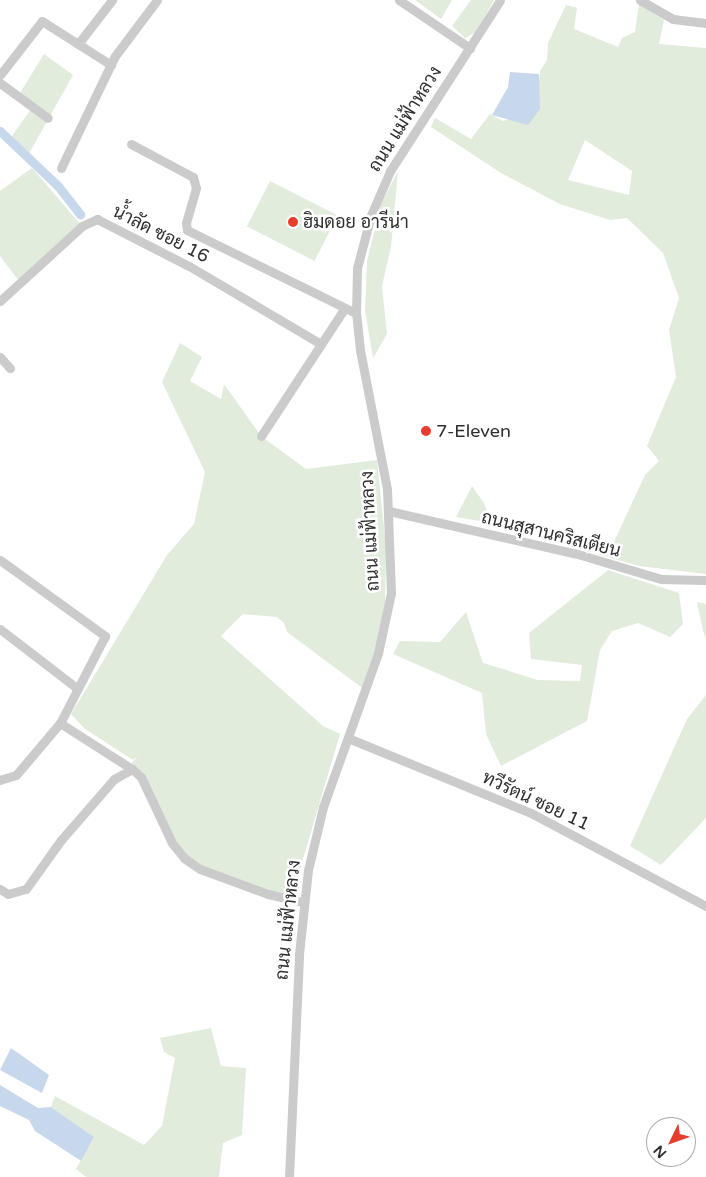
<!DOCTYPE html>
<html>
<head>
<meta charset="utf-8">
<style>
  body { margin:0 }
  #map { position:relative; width:706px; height:1177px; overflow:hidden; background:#fff; font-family:"Varela Round",Sarabun,sans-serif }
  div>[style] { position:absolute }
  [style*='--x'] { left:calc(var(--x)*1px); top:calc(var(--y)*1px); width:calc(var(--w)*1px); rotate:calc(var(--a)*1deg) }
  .green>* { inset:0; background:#e2ecdc; transform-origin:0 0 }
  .water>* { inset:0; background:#c8d8ec }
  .canal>* { height:9px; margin:-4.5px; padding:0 4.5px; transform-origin:4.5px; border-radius:4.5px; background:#c8d8ec }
  .minor>* { height:9px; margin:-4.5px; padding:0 4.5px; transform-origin:4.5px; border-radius:4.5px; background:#cbcbcb }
  .dots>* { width:14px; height:14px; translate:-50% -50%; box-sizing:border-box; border:2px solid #fff; border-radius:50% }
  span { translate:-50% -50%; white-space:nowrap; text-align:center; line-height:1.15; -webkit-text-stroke:5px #fff; paint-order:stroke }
  .street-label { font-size:18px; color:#2e2e2e }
  .poi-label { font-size:18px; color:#2e2e2e }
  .left { translate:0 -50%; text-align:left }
  .north { position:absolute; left:646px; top:1117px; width:50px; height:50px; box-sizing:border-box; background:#fff; border:1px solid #ababab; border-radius:50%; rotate:228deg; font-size:14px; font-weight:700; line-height:20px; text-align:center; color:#2e2e2e }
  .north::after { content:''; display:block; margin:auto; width:18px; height:22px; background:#e73d2f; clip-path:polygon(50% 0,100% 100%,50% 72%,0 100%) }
</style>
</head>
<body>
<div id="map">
  <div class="green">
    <div style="clip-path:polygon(415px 0,452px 0,441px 19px)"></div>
    <div style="clip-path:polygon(471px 0,494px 0,476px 32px,465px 38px,452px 26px)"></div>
    <div style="clip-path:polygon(evenodd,639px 4px,664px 20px,659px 44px,706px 48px,706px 574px,639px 566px,579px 549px,589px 544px,612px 546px,645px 475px,659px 461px,647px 446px,676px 377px,669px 330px,679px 298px,663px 253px,627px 218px,610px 220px,560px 204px,501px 173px,431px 127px,435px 118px,471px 139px,490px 114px,503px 121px,540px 109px,538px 91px,540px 71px,547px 60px,548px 43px,566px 5px,577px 8px,574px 29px,618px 47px,622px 38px,635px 32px,639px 4px,585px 140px,632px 171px,629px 195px,568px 180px,585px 140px)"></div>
    <div style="clip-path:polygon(44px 54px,73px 75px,27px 157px,9px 140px,34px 105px,20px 93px)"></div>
    <div style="clip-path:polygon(32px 168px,82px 226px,19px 281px,0 256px,0 191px)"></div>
    <div style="clip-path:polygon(398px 171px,391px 247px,382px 286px,387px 334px,373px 358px,365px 311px,367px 261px,381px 204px)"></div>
    <div style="left:270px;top:181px;width:76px;height:51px;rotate:27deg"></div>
    <div style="clip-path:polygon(180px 343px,202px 357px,190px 381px,221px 399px,224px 384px,261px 436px,306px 469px,377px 460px,386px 546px,385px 610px,365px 690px,287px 632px,284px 623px,277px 617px,243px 614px,221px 636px,323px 726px,340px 734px,293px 893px,268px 894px,184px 858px,141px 777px,132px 769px,132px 762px,140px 755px,133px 760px,85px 729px,71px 714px,167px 555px,194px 524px,205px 472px,162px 382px)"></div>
    <div style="clip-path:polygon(472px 486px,484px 503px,492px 523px,456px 517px)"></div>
    <div style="clip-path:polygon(608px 570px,679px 593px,683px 624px,670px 637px,638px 623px,612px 631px,600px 650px,587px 721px,501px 766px,486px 734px,482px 693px,393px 654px,400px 641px,440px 642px,466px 612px,483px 663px,538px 680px,580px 681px,582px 665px,531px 659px,529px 633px)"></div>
    <div style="clip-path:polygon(697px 602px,706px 604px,706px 639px,703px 631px)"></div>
    <div style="clip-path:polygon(706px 695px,706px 818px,661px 865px,630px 846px,687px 719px)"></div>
    <div style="clip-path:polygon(211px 1028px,221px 1066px,246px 1068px,242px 1135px,223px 1143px,219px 1177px,86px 1177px,76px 1169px,94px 1137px,51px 1107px,55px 1096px,144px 1145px,162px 1126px,175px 1058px,164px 1052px,160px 1038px)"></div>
  </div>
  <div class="water">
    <div style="clip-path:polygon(510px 72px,539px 74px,540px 109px,528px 125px,492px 115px,508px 87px)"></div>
    <div style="clip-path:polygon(11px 1048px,49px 1075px,42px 1093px,0 1070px)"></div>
    <div style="clip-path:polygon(0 1085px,38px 1108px,51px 1107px,94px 1137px,81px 1161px,35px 1131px,29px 1120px,0 1106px)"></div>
  </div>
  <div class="canal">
    <div style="--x:0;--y:131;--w:80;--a:43.5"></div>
    <div style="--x:58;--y:186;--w:36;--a:52"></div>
  </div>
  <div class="minor">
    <div style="--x:399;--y:0;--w:86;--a:34.1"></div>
    <div style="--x:640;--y:0;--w:38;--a:30"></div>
    <div style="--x:673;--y:19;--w:33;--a:7"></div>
    <div style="--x:78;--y:44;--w:56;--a:-52.3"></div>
    <div style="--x:0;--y:75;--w:68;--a:-52.1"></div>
    <div style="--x:42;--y:21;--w:82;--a:32.5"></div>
    <div style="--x:0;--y:83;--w:59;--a:36.1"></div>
    <div style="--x:131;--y:144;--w:70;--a:28"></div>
    <div style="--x:193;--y:177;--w:11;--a:75"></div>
    <div style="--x:196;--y:188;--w:36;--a:106"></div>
    <div style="--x:186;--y:223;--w:7;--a:82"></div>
    <div style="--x:187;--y:230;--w:188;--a:26.2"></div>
    <div style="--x:61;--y:168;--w:124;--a:-64.3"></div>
    <div style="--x:115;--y:56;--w:70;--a:-53.1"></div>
    <div style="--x:0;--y:301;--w:111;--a:-42.4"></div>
    <div style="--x:82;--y:226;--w:17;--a:-25"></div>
    <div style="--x:97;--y:219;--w:103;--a:27.1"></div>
    <div style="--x:189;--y:266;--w:153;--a:30.6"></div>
    <div style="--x:0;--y:357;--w:15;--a:48"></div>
    <div style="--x:261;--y:436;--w:152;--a:-56.8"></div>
    <div style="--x:389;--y:511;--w:197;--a:12.9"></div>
    <div style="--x:581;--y:555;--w:84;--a:16.7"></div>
    <div style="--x:661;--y:579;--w:45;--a:1.3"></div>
    <div style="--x:0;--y:560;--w:130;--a:35.9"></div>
    <div style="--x:105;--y:636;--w:98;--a:117.3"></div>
    <div style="--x:60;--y:723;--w:68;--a:130.2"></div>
    <div style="--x:16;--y:775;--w:17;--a:163"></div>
    <div style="--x:0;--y:629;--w:98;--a:37.6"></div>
    <div style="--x:60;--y:723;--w:85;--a:32.6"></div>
    <div style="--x:348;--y:738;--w:198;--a:22.3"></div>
    <div style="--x:531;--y:813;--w:198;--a:28"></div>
    <div style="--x:0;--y:889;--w:9;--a:32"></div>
    <div style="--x:8;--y:894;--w:19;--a:-16"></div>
    <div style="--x:26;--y:889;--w:60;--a:-54.5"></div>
    <div style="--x:61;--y:840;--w:81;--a:-49"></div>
    <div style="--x:114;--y:779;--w:21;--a:-29"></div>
    <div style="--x:132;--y:769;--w:12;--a:42"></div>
    <div style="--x:141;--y:777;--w:73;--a:64.8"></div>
    <div style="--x:172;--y:843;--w:19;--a:51"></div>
    <div style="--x:184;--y:858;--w:19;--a:35"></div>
    <div style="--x:200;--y:869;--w:72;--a:20.2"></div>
    <div style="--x:268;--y:894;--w:36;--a:13"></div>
    <div style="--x:289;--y:1177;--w:223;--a:-87.4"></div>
    <div style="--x:299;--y:954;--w:84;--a:-83.9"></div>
    <div style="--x:308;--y:870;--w:65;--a:-76.6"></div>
    <div style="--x:323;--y:807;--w:164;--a:-70.3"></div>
    <div style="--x:378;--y:653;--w:61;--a:-77.8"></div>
    <div style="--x:391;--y:593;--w:104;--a:-92.2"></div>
    <div style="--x:387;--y:489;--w:142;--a:-101"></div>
    <div style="--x:360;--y:350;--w:37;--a:-96"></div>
    <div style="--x:356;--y:313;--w:45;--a:-88.7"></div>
    <div style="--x:357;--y:268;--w:55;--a:-75.2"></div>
    <div style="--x:371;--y:215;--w:48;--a:-66.6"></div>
    <div style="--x:390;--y:171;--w:203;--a:-57.2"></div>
  </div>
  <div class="dots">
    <div style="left:293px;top:222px;background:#e73d2f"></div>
    <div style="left:426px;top:431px;background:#e73d2f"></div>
  </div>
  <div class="street-label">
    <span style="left:405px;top:119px;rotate:-58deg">ถนน แม่ฟ้าหลวง</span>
    <span style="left:161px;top:234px;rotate:27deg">น้ำลัด ซอย 16</span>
    <span style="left:370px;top:531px;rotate:-93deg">ถนน แม่ฟ้าหลวง</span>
    <span style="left:551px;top:534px;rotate:14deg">ถนนสุสานคริสเตียน</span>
    <span style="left:536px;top:801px;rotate:25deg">ทวีรัตน์ ซอย 11</span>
    <span style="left:288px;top:920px;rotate:-84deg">ถนน แม่ฟ้าหลวง</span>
  </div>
  <div class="poi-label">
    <span class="left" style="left:303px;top:222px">ฮิมดอย อารีน่า</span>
    <span class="left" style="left:436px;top:431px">7-Eleven</span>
  </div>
  <div class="north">N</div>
</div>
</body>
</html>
